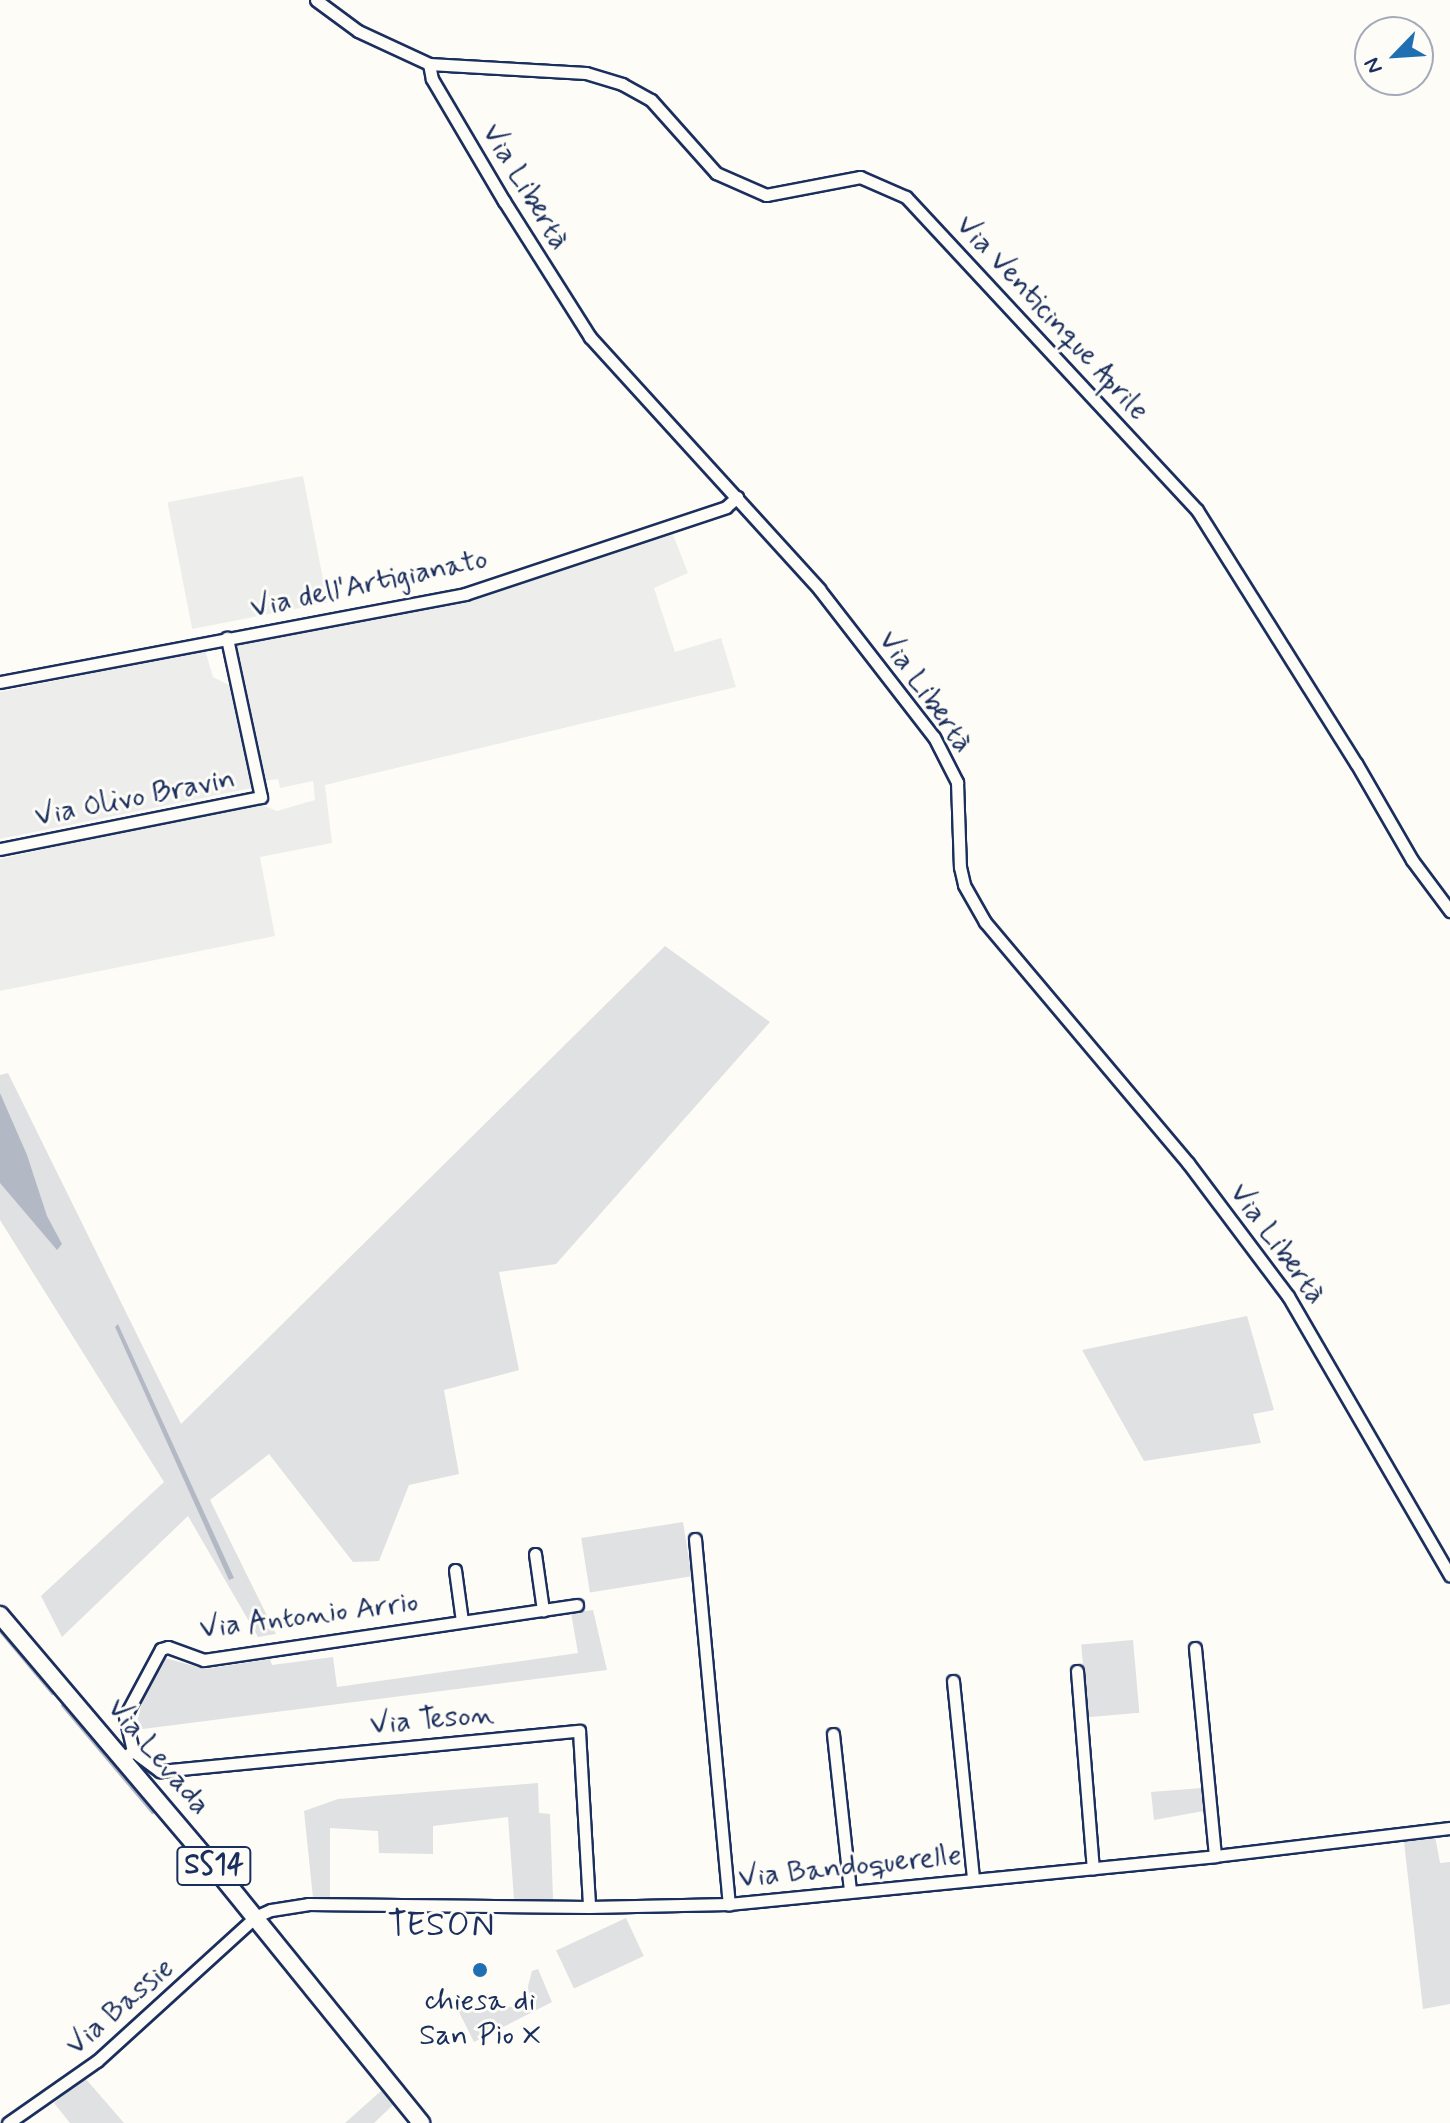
<!DOCTYPE html>
<html>
<head>
<meta charset="utf-8">
<style>
  body { margin:0 }
  #map { position:relative; width:1450px; height:2123px; overflow:hidden; background:#fdfcf7; font-family:Mynerve,sans-serif }
  div>[style] { position:absolute }
  [style*='--x'] { left:calc(var(--x)*1px); top:calc(var(--y)*1px); width:calc(var(--w)*1px); rotate:calc(var(--a)*1deg) }
  .built>* { inset:0; background:#edeeec; transform-origin:0 0 }
  .green>* { inset:0; background:#e0e1e3; transform-origin:0 0 }
  .water>* { inset:0; background:#b3b8c5 }
  .stream>* { height:3px; margin:-1.5px; padding:0 1.5px; transform-origin:1.5px; border-radius:1.5px; background:#b3b8c5 }
  .roads { filter:drop-shadow(2px 0 #1b2f5e) drop-shadow(-2px 0 #1b2f5e) drop-shadow(0 2px #1b2f5e) drop-shadow(0 -2px #1b2f5e) }
  .street>* { height:11px; margin:-5.5px; padding:0 5.5px; transform-origin:5.5px; border-radius:5.5px; background:#fdfcf7 }
  .primary>* { height:16px; margin:-8px; padding:0 8px; transform-origin:8px; border-radius:8px; background:#fdfcf7 }
  .dots>* { width:22px; height:22px; translate:-50% -50%; box-sizing:border-box; border:4px solid #fdfcf7; border-radius:50% }
  span { translate:-50% -50%; white-space:nowrap; text-align:center; line-height:1.15; -webkit-text-stroke:6px #fdfcf7; paint-order:stroke }
  .shield-label span { padding:2px 6px; background:#fdfcf7; border:2px solid; border-radius:6px; -webkit-text-stroke-width:0 }
  .shield-label { font-size:28px; color:#1b2f5e; font-weight:700 }
  .street-label { font-size:30px; color:#1b2f5e }
  .poi-label { font-size:30px; color:#1b2f5e }
  .quarter-label { font-size:34px; color:#1b2f5e; letter-spacing:2px }
  .north { position:absolute; left:1354px; top:16px; width:80px; height:80px; box-sizing:border-box; background:#fdfcf7; border:2px solid #a3aaba; border-radius:50%; rotate:245deg; font-size:22px; font-weight:700; line-height:32px; text-align:center; color:#1b2f5e }
  .north::after { content:''; display:block; margin:auto; width:28px; height:36px; background:#1f6fb2; clip-path:polygon(50% 0,100% 100%,50% 72%,0 100%) }
</style>
</head>
<body>
<div id="map">
  <div class="built">
    <div style="left:303px;top:476px;width:129px;height:138px;rotate:79deg"></div>
    <div style="clip-path:polygon(672px 532px,688px 573px,654px 588px,675px 652px,721px 638px,736px 687px,325px 785px,332px 843px,260px 857px,275px 936px,0 991px,0 859px,255px 802px,277px 811px,315px 800px,313px 781px,280px 788px,278px 779px,264px 781px,232px 644px,470px 600px)"></div>
    <div style="clip-path:polygon(205px 650px,213px 677px,229px 685px,252px 788px,0 839px,0 692px)"></div>
  </div>
  <div class="green">
    <div style="clip-path:polygon(665px 946px,770px 1022px,556px 1264px,499px 1272px,519px 1370px,444px 1390px,459px 1474px,409px 1485px,379px 1561px,353px 1562px,269px 1454px,210px 1500px,276px 1634px,258px 1637px,188px 1516px,62px 1637px,41px 1596px,164px 1482px,0 1220px,0 1075px,8px 1073px,181px 1424px)"></div>
    <div style="clip-path:polygon(1247px 1316px,1274px 1410px,1253px 1414px,1261px 1443px,1144px 1461px,1082px 1350px)"></div>
    <div style="left:683px;top:1522px;width:55px;height:103px;rotate:81deg"></div>
    <div style="clip-path:polygon(593px 1610px,607px 1670px,135px 1730px,143px 1699px,165px 1658px,205px 1669px,270px 1659px,272px 1665px,333px 1657px,337px 1687px,578px 1653px,571px 1613px)"></div>
    <div style="left:1133px;top:1640px;width:73px;height:52px;rotate:85deg"></div>
    <div style="clip-path:polygon(538px 1783px,539px 1813px,550px 1814px,553px 1899px,514px 1899px,508px 1817px,433px 1826px,433px 1854px,379px 1853px,378px 1831px,330px 1828px,330px 1898px,313px 1898px,304px 1811px,338px 1799px)"></div>
    <div style="clip-path:polygon(1202px 1788px,1204px 1811px,1154px 1820px,1151px 1792px)"></div>
    <div style="clip-path:polygon(1435px 1836px,1440px 1863px,1450px 1862px,1450px 2004px,1423px 2009px,1404px 1842px)"></div>
    <div style="left:626px;top:1918px;width:42px;height:77px;rotate:65deg"></div>
    <div style="clip-path:polygon(538px 1969px,552px 2002px,474px 2042px,455px 2004px,529px 2008px,528px 1986px,532px 1971px)"></div>
    <div style="clip-path:polygon(85px 2078px,124px 2123px,70px 2123px,54px 2103px)"></div>
    <div style="clip-path:polygon(382px 2090px,394px 2104px,374px 2123px,345px 2123px)"></div>
  </div>
  <div class="water">
    <div style="clip-path:polygon(0 1093px,27px 1155px,47px 1216px,62px 1244px,57px 1250px,0 1183px)"></div>
    <div style="clip-path:polygon(118px 1324px,234px 1578px,229px 1580px,115px 1327px)"></div>
  </div>
  <div class="stream">
    <div style="--x:0;--y:1631;--w:81;--a:50"></div>
    <div style="--x:62;--y:1705;--w:140;--a:49.9"></div>
  </div>
  <div class="roads">
    <div class="street">
      <div style="--x:316;--y:0;--w:52;--a:36.4"></div>
      <div style="--x:358;--y:31;--w:78;--a:24.9"></div>
      <div style="--x:429;--y:64;--w:157;--a:3.3"></div>
      <div style="--x:586;--y:73;--w:38;--a:17"></div>
      <div style="--x:622;--y:84;--w:33;--a:29"></div>
      <div style="--x:651;--y:100;--w:98;--a:48.3"></div>
      <div style="--x:716;--y:173;--w:55;--a:23.7"></div>
      <div style="--x:766;--y:195;--w:96;--a:-10.8"></div>
      <div style="--x:860;--y:177;--w:50;--a:23.5"></div>
      <div style="--x:906;--y:197;--w:427;--a:47.1"></div>
      <div style="--x:1197;--y:510;--w:299;--a:57.9"></div>
      <div style="--x:1356;--y:763;--w:112;--a:60"></div>
      <div style="--x:1412;--y:860;--w:64;--a:53.3"></div>
      <div style="--x:429;--y:64;--w:15;--a:79"></div>
      <div style="--x:432;--y:79;--w:142;--a:59.5"></div>
      <div style="--x:504;--y:201;--w:161;--a:57.7"></div>
      <div style="--x:590;--y:337;--w:341;--a:47.7"></div>
      <div style="--x:819;--y:589;--w:187;--a:52.2"></div>
      <div style="--x:934;--y:737;--w:51;--a:62.9"></div>
      <div style="--x:957;--y:782;--w:85;--a:88"></div>
      <div style="--x:960;--y:867;--w:18;--a:77"></div>
      <div style="--x:964;--y:885;--w:43;--a:60.4"></div>
      <div style="--x:985;--y:922;--w:315;--a:49.9"></div>
      <div style="--x:1188;--y:1163;--w:166;--a:53.1"></div>
      <div style="--x:1288;--y:1296;--w:323;--a:59.9"></div>
      <div style="--x:0;--y:682;--w:473;--a:-10.7"></div>
      <div style="--x:465;--y:594;--w:275;--a:-18.4"></div>
      <div style="--x:726;--y:507;--w:15;--a:-42"></div>
      <div style="--x:0;--y:849;--w:266;--a:-11.3"></div>
      <div style="--x:261;--y:797;--w:163;--a:-102.1"></div>
      <div style="--x:695;--y:1539;--w:367;--a:84.7"></div>
      <div style="--x:535;--y:1554;--w:57;--a:81.9"></div>
      <div style="--x:455;--y:1570;--w:51;--a:82.2"></div>
      <div style="--x:1195;--y:1648;--w:209;--a:84.5"></div>
      <div style="--x:1077;--y:1671;--w:198;--a:85.4"></div>
      <div style="--x:953;--y:1681;--w:199;--a:84.2"></div>
      <div style="--x:833;--y:1734;--w:158;--a:83.8"></div>
      <div style="--x:133;--y:1751;--w:36;--a:-103"></div>
      <div style="--x:125;--y:1716;--w:76;--a:-61.8"></div>
      <div style="--x:161;--y:1649;--w:7;--a:-16"></div>
      <div style="--x:168;--y:1647;--w:38;--a:20"></div>
      <div style="--x:204;--y:1660;--w:377;--a:-8.4"></div>
      <div style="--x:122;--y:1758;--w:13;--a:-32"></div>
      <div style="--x:133;--y:1751;--w:34;--a:37"></div>
      <div style="--x:160;--y:1771;--w:421;--a:-5.5"></div>
      <div style="--x:579;--y:1731;--w:176;--a:86.7"></div>
      <div style="--x:8;--y:2123;--w:108;--a:-34.9"></div>
      <div style="--x:97;--y:2061;--w:214;--a:-42.3"></div>
      <div style="--x:255;--y:1917;--w:17;--a:-24"></div>
      <div style="--x:271;--y:1910;--w:37;--a:-9"></div>
      <div style="--x:308;--y:1904;--w:281;--a:0.6"></div>
      <div style="--x:589;--y:1907;--w:140;--a:-1.2"></div>
      <div style="--x:729;--y:1904;--w:488;--a:-5.6"></div>
      <div style="--x:1215;--y:1856;--w:237;--a:-6.8"></div>
    </div>
    <div class="primary">
      <div style="--x:0;--y:1615;--w:337;--a:49.7"></div>
      <div style="--x:218;--y:1872;--w:323;--a:51"></div>
    </div>
  </div>
  <div class="dots">
    <div style="left:480px;top:1970px;background:#1f6fb2"></div>
  </div>
  <div class="shield-label">
    <span style="left:214px;top:1866px">SS14</span>
  </div>
  <div class="street-label">
    <span style="left:525px;top:187px;rotate:59deg">Via Libertà</span>
    <span style="left:1052px;top:318px;rotate:47deg">Via Venticinque Aprile</span>
    <span style="left:369px;top:584px;rotate:-12deg">Via dell'Artigianato</span>
    <span style="left:925px;top:692px;rotate:55deg">Via Libertà</span>
    <span style="left:135px;top:798px;rotate:-11deg">Via Olivo Bravin</span>
    <span style="left:1277px;top:1244px;rotate:54deg">Via Libertà</span>
    <span style="left:309px;top:1616px;rotate:-7deg">Via Antonio Arrio</span>
    <span style="left:432px;top:1720px;rotate:-5deg">Via Teson</span>
    <span style="left:158px;top:1757px;rotate:50deg">Via Levada</span>
    <span style="left:850px;top:1867px;rotate:-6deg">Via Bandoquerelle</span>
    <span style="left:120px;top:2007px;rotate:-41deg">Via Bassie</span>
  </div>
  <div class="poi-label">
    <span style="left:480px;top:2018px">chiesa di<br>San Pio X</span>
  </div>
  <div class="quarter-label">
    <span style="left:442px;top:1926px">TESON</span>
  </div>
  <div class="north">N</div>
</div>
</body>
</html>
